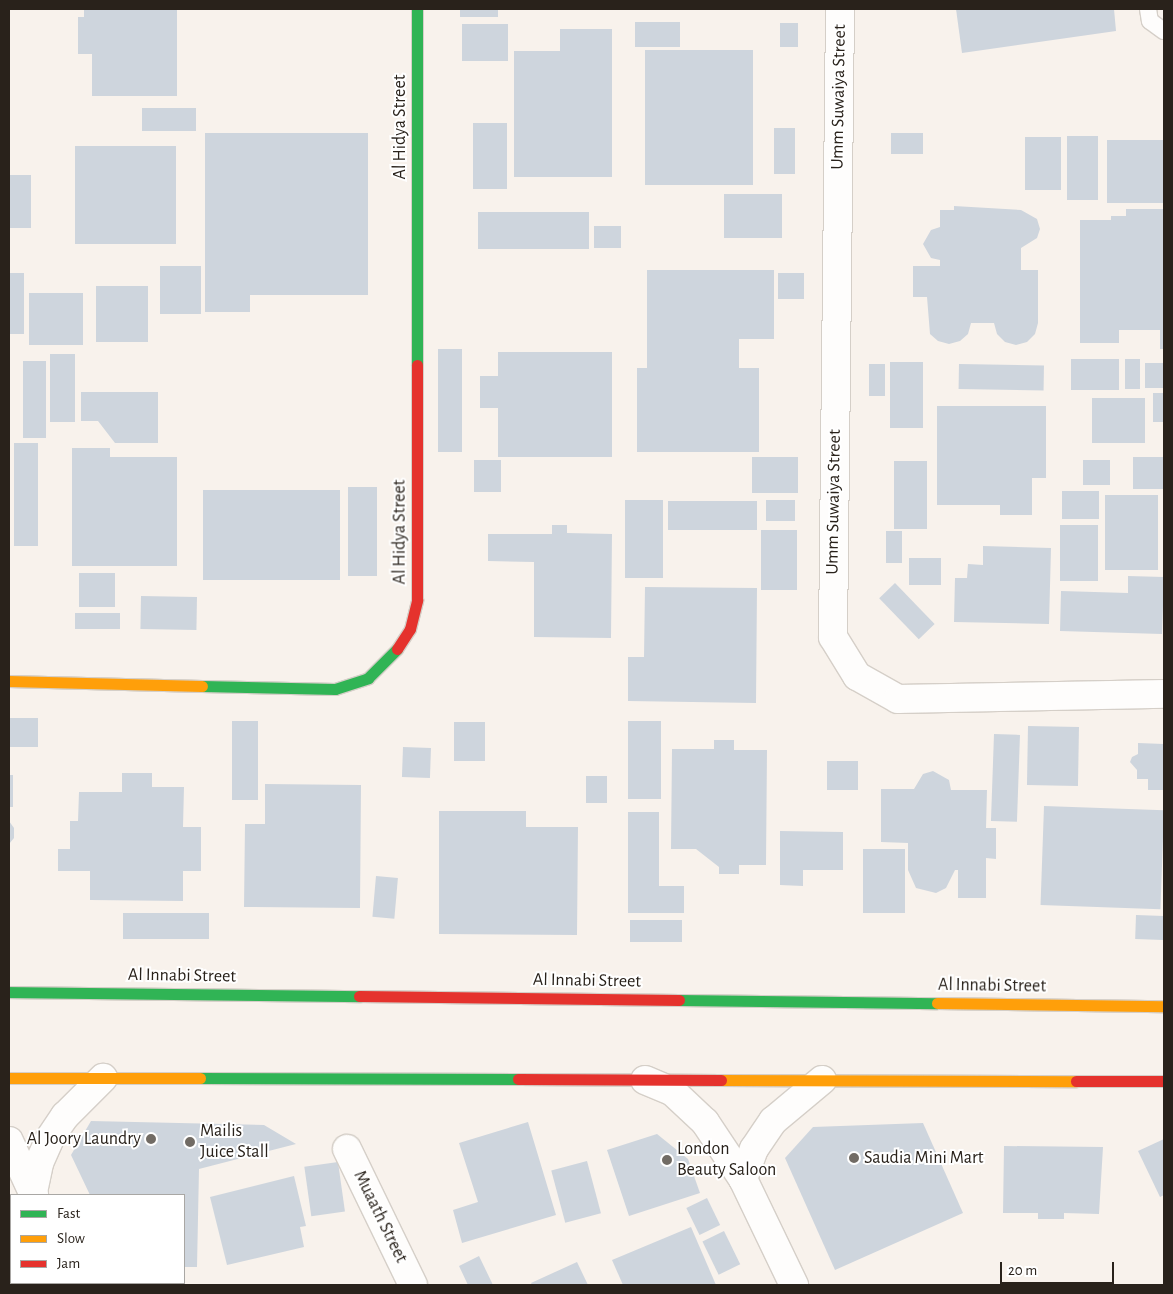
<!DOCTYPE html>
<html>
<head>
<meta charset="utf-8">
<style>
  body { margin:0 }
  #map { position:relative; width:1173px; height:1294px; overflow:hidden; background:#f8f2ec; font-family:"Alegreya Sans",sans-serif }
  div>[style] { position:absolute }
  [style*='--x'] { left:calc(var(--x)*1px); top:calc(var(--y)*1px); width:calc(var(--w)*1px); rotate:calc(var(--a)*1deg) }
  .building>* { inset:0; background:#ced5dd; transform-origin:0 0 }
  .roads { filter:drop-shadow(1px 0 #d5cfc8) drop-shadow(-1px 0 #d5cfc8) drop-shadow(0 1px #d5cfc8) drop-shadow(0 -1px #d5cfc8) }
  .lane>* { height:16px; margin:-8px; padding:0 8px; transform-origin:8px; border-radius:8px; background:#fefdfc }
  .street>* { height:28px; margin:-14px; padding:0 14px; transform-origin:14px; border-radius:14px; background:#fefdfc }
  .fast>* { height:11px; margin:-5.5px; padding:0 5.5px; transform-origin:5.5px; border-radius:5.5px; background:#30b455 }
  .slow>* { height:11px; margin:-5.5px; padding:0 5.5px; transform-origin:5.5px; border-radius:5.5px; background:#ff9f0a }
  .jam>* { height:11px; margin:-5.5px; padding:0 5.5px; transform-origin:5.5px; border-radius:5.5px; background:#e5322d }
  .dots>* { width:14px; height:14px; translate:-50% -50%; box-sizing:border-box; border:2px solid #fff; border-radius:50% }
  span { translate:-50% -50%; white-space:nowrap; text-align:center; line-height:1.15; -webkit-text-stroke:4px #fff; paint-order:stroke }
  .street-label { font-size:18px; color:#29221b }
  .poi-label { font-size:18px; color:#29221b }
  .left { translate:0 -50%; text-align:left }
  .right { translate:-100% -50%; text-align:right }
  .frame { position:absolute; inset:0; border:10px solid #29221b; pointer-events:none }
  .legend { position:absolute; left:10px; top:1194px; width:175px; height:90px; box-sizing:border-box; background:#fff; border:1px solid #a9a7a4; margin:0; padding:6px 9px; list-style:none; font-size:15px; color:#29221b }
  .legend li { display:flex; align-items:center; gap:10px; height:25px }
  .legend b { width:25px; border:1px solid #a9a7a4 }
  .scale { position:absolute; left:1000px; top:1262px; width:114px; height:22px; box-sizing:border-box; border:2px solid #29221b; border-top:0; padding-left:6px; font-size:15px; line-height:18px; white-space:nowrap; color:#29221b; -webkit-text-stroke:4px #fff; paint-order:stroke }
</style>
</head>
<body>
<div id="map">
  <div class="building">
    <div style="clip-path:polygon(84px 9px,177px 9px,177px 96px,92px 96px,92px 54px,78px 54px,78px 17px,84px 17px)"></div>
    <div style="left:460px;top:9px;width:38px;height:8px"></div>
    <div style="clip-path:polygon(956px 9px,1114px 9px,1116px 31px,962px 53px)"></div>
    <div style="left:635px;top:22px;width:45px;height:25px"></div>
    <div style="left:780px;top:23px;width:18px;height:24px"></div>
    <div style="left:462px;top:24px;width:46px;height:37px"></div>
    <div style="clip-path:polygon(560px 29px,612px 29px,612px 177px,514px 177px,514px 51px,560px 51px)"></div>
    <div style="left:645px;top:50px;width:108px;height:135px"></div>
    <div style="left:142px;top:108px;width:54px;height:23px"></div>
    <div style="left:473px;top:123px;width:34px;height:66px"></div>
    <div style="left:774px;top:128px;width:21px;height:46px"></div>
    <div style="clip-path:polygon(205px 133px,368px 133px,368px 295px,250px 295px,250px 312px,205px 312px)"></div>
    <div style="left:891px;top:133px;width:32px;height:21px"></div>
    <div style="left:1067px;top:136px;width:31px;height:64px"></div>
    <div style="left:1025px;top:137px;width:36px;height:53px"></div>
    <div style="left:1107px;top:140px;width:57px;height:63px"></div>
    <div style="left:75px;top:146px;width:101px;height:98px"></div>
    <div style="left:9px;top:175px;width:22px;height:53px"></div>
    <div style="left:724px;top:194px;width:58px;height:44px"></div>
    <div style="clip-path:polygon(954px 206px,1021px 210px,1037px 219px,1040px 229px,1037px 238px,1021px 248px,1021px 270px,1038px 270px,1038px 323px,1035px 334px,1027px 342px,1016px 345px,1005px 342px,997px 334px,994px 323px,971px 323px,968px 334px,960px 341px,949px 344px,938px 341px,930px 334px,927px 297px,913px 297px,913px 266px,940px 266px,940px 260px,931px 258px,923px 244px,931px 230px,940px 227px,940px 210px,954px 210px)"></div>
    <div style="clip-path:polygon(1126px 209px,1164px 209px,1164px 349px,1160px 349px,1160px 330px,1119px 330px,1119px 343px,1080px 343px,1080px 220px,1111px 220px,1111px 216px,1126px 216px)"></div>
    <div style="left:478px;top:212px;width:111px;height:37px"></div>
    <div style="left:594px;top:226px;width:27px;height:22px"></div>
    <div style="left:160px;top:266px;width:41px;height:48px"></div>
    <div style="clip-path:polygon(647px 270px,774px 270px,774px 339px,739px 339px,739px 368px,759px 368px,759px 452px,637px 452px,637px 368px,647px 368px)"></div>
    <div style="left:9px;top:273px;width:15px;height:61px"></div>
    <div style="left:778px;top:273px;width:26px;height:26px"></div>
    <div style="left:96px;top:286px;width:52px;height:56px"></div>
    <div style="left:29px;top:293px;width:54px;height:52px"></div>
    <div style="left:438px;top:349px;width:24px;height:103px"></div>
    <div style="clip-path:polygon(498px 352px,612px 352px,612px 457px,498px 457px,498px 408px,480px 408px,480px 376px,498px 376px)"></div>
    <div style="left:50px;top:354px;width:25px;height:68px"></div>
    <div style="left:1071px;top:359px;width:48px;height:31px"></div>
    <div style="left:1125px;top:359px;width:15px;height:30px"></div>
    <div style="left:23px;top:361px;width:23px;height:77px"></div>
    <div style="left:890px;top:362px;width:33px;height:66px"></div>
    <div style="left:1145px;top:363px;width:19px;height:25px"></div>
    <div style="left:869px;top:364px;width:16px;height:32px"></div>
    <div style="left:959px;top:364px;width:85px;height:25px;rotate:1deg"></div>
    <div style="clip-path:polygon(81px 392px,158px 392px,158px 443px,115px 443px,98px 421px,81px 421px)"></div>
    <div style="left:1153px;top:393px;width:11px;height:29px"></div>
    <div style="left:1092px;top:398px;width:53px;height:45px"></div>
    <div style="clip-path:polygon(937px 406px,1046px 406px,1046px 478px,1032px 478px,1032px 515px,1000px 515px,1000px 505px,937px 505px)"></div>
    <div style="left:14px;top:443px;width:24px;height:103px"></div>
    <div style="clip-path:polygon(72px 448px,110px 448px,110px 457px,177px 457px,177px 566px,72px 566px)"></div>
    <div style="left:752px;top:457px;width:46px;height:36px"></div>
    <div style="left:1133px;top:457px;width:31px;height:32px"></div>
    <div style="left:474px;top:460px;width:27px;height:32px"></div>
    <div style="left:1083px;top:460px;width:27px;height:25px"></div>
    <div style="left:894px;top:461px;width:33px;height:68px"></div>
    <div style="left:348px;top:487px;width:29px;height:89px"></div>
    <div style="left:203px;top:490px;width:137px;height:90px"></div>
    <div style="left:1062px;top:491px;width:37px;height:28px"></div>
    <div style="left:1105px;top:495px;width:53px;height:75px"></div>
    <div style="left:625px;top:500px;width:38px;height:78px"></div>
    <div style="left:766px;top:500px;width:29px;height:21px"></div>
    <div style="left:668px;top:501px;width:89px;height:29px"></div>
    <div style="clip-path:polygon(552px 525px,567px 525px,567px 533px,612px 534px,611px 638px,534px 637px,534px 562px,488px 561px,488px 534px,552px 534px)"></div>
    <div style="left:1060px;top:525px;width:38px;height:56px"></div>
    <div style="left:761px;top:530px;width:36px;height:60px"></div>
    <div style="left:886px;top:531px;width:16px;height:32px"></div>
    <div style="clip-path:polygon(983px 546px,1051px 548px,1049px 624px,954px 622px,955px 578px,967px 578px,968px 564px,983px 565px)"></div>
    <div style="left:909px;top:558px;width:32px;height:27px"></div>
    <div style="left:79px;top:573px;width:36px;height:34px"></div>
    <div style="clip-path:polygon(1128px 576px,1164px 577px,1162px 634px,1060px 631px,1061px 591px,1128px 593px)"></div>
    <div style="left:895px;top:583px;width:57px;height:22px;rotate:46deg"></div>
    <div style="clip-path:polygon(645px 587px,757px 588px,756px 703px,628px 701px,628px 657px,644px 657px)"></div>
    <div style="left:141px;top:596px;width:56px;height:33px;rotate:1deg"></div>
    <div style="left:75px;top:613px;width:45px;height:16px"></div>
    <div style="left:9px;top:718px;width:29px;height:29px"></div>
    <div style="left:232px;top:721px;width:26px;height:79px"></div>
    <div style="left:628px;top:721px;width:33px;height:78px"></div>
    <div style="left:454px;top:722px;width:31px;height:39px"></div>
    <div style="left:1028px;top:726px;width:51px;height:59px;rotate:1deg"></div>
    <div style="left:994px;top:734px;width:26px;height:87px;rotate:2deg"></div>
    <div style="clip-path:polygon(714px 740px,734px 740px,734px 750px,767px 750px,766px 865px,739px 865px,739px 874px,719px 874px,719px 867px,696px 849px,671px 849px,672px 749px,714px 749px)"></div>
    <div style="clip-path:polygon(1138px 743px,1164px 744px,1164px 790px,1148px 790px,1148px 779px,1137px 779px,1137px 770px,1130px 762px,1132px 757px,1138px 754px)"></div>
    <div style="left:403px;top:747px;width:28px;height:30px;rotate:2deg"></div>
    <div style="left:827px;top:761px;width:31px;height:29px"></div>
    <div style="clip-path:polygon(933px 771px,949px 780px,951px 790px,987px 790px,986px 828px,996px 828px,996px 859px,986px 858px,986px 898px,958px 898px,958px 870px,955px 870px,946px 888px,936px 893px,916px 888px,908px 870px,908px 843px,881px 842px,881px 789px,914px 789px,923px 774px)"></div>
    <div style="clip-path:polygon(122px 773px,152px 773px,152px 787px,184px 787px,183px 827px,201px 827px,201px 871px,183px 871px,183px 901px,90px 900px,90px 871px,58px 871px,58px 849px,70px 849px,70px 821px,78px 821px,79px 792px,122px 792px)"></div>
    <div style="left:9px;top:775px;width:4px;height:32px"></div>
    <div style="left:586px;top:776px;width:21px;height:27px"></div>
    <div style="clip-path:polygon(265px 784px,361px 785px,360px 908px,244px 907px,245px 824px,265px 824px)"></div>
    <div style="left:1044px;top:806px;width:120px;height:99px;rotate:2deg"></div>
    <div style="clip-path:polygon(439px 811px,526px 811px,526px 827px,578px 827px,577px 935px,439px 934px)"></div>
    <div style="clip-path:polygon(628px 812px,659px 812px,659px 886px,684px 886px,684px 913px,628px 913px)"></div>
    <div style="clip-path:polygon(9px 821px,14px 828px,14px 838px,9px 844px)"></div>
    <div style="clip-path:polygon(780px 831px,843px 832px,843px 870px,803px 870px,803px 886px,780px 885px)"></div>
    <div style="left:863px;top:849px;width:42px;height:64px"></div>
    <div style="left:376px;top:876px;width:22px;height:41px;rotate:5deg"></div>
    <div style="left:123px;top:913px;width:86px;height:26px"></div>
    <div style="left:1136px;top:915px;width:28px;height:24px;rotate:2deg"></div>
    <div style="left:630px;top:920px;width:52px;height:22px"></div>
    <div style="clip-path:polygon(91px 1121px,264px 1125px,296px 1144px,199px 1169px,197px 1267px,184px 1267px,184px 1195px,90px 1195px,71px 1155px)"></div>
    <div style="clip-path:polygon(528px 1122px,556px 1215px,462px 1243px,453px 1210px,478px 1202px,459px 1143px)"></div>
    <div style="clip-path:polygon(923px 1123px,963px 1213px,835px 1270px,785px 1158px,813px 1127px)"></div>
    <div style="clip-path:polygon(657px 1134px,688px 1159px,700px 1193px,629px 1216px,607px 1150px)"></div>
    <div style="clip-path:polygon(1164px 1139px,1164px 1195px,1160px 1197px,1138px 1151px)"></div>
    <div style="clip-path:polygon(1004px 1146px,1103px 1147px,1099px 1214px,1064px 1213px,1064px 1219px,1038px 1219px,1038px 1213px,1003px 1213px)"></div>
    <div style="left:587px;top:1161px;width:54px;height:37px;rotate:75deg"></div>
    <div style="left:338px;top:1162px;width:50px;height:34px;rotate:82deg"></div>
    <div style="clip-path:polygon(294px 1176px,306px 1226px,300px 1227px,304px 1247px,227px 1265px,210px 1197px)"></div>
    <div style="left:707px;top:1198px;width:30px;height:23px;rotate:64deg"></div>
    <div style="clip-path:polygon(691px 1227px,716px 1285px,623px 1285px,612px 1260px)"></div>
    <div style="left:724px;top:1231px;width:37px;height:24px;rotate:64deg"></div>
    <div style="clip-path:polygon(479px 1256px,493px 1285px,468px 1285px,459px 1266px)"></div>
    <div style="clip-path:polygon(9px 1257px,11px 1283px,21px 1285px,9px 1285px)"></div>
    <div style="clip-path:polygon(577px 1262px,588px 1285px,532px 1285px,531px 1283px)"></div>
  </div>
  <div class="roads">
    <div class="lane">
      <div style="--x:1148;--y:9;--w:12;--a:81"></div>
      <div style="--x:1150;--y:21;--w:17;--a:36"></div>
    </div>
    <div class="street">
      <div style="--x:840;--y:9;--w:628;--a:90.64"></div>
      <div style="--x:833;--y:637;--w:46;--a:58.4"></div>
      <div style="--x:857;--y:676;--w:47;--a:29.3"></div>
      <div style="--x:898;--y:699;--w:266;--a:-1.1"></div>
      <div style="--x:645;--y:1080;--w:30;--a:23"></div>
      <div style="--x:673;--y:1092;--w:44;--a:43.2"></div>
      <div style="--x:705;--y:1122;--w:69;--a:56.3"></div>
      <div style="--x:743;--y:1179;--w:118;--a:64.3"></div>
      <div style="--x:9;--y:1141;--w:60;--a:65.2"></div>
      <div style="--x:347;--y:1149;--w:151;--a:64.1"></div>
      <div style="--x:743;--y:1179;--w:32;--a:-70"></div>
      <div style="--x:754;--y:1149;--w:34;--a:-56"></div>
      <div style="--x:773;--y:1121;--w:64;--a:-39.9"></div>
      <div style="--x:33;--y:1192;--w:30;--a:-78"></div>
      <div style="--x:39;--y:1163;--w:27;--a:-66"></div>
      <div style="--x:50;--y:1138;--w:27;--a:-56"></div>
      <div style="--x:65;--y:1116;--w:54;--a:-45"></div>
      <div style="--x:71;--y:1283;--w:2;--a:63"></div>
    </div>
    <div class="fast">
      <div style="--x:417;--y:9;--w:356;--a:90"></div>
      <div style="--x:202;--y:686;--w:133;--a:1.3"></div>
      <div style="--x:335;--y:689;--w:35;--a:-18"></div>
      <div style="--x:368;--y:678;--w:41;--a:-45"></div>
      <div style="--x:9;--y:992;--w:350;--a:0.7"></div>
      <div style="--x:679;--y:1000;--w:258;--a:0.7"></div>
      <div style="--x:200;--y:1078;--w:318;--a:0.2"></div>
    </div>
    <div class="slow">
      <div style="--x:9;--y:681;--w:193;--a:1.5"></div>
      <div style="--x:937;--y:1003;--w:227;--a:0.8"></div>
      <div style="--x:9;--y:1078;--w:191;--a:0"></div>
      <div style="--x:721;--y:1080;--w:355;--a:0.2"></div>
    </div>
    <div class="jam">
      <div style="--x:397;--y:649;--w:24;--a:-57"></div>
      <div style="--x:410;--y:629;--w:30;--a:-76"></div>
      <div style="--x:417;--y:600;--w:235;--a:-90"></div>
      <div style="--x:359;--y:996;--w:320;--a:0.7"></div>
      <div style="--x:518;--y:1079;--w:203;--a:0.3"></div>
      <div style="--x:1076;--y:1081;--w:88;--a:0"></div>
    </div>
  </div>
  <div class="dots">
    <div style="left:151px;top:1139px;background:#716b64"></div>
    <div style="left:190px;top:1142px;background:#716b64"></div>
    <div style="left:854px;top:1158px;background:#716b64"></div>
    <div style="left:667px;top:1160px;background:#716b64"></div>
  </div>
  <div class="street-label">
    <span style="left:839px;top:97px;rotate:-89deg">Umm Suwaiya Street</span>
    <span style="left:400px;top:127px;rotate:-90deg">Al Hidya Street</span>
    <span style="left:834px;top:502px;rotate:-89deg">Umm Suwaiya Street</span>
    <span style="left:400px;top:532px;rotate:-90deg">Al Hidya Street</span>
    <span style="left:182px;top:976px;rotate:1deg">Al Innabi Street</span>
    <span style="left:587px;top:981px;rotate:1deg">Al Innabi Street</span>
    <span style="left:992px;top:986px;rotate:1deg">Al Innabi Street</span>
    <span style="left:380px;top:1217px;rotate:64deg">Muaath Street</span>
  </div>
  <div class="poi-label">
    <span class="left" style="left:200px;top:1142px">Mailis<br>Juice Stall</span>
    <span class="right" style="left:141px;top:1139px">Al Joory Laundry</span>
    <span class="left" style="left:677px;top:1160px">London<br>Beauty Saloon</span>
    <span class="left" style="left:864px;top:1158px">Saudia Mini Mart</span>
  </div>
  <div class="frame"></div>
  <ul class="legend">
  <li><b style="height:6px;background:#30b455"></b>Fast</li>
  <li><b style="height:6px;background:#ff9f0a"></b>Slow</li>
  <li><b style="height:6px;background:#e5322d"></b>Jam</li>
  </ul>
  <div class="scale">20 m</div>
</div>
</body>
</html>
